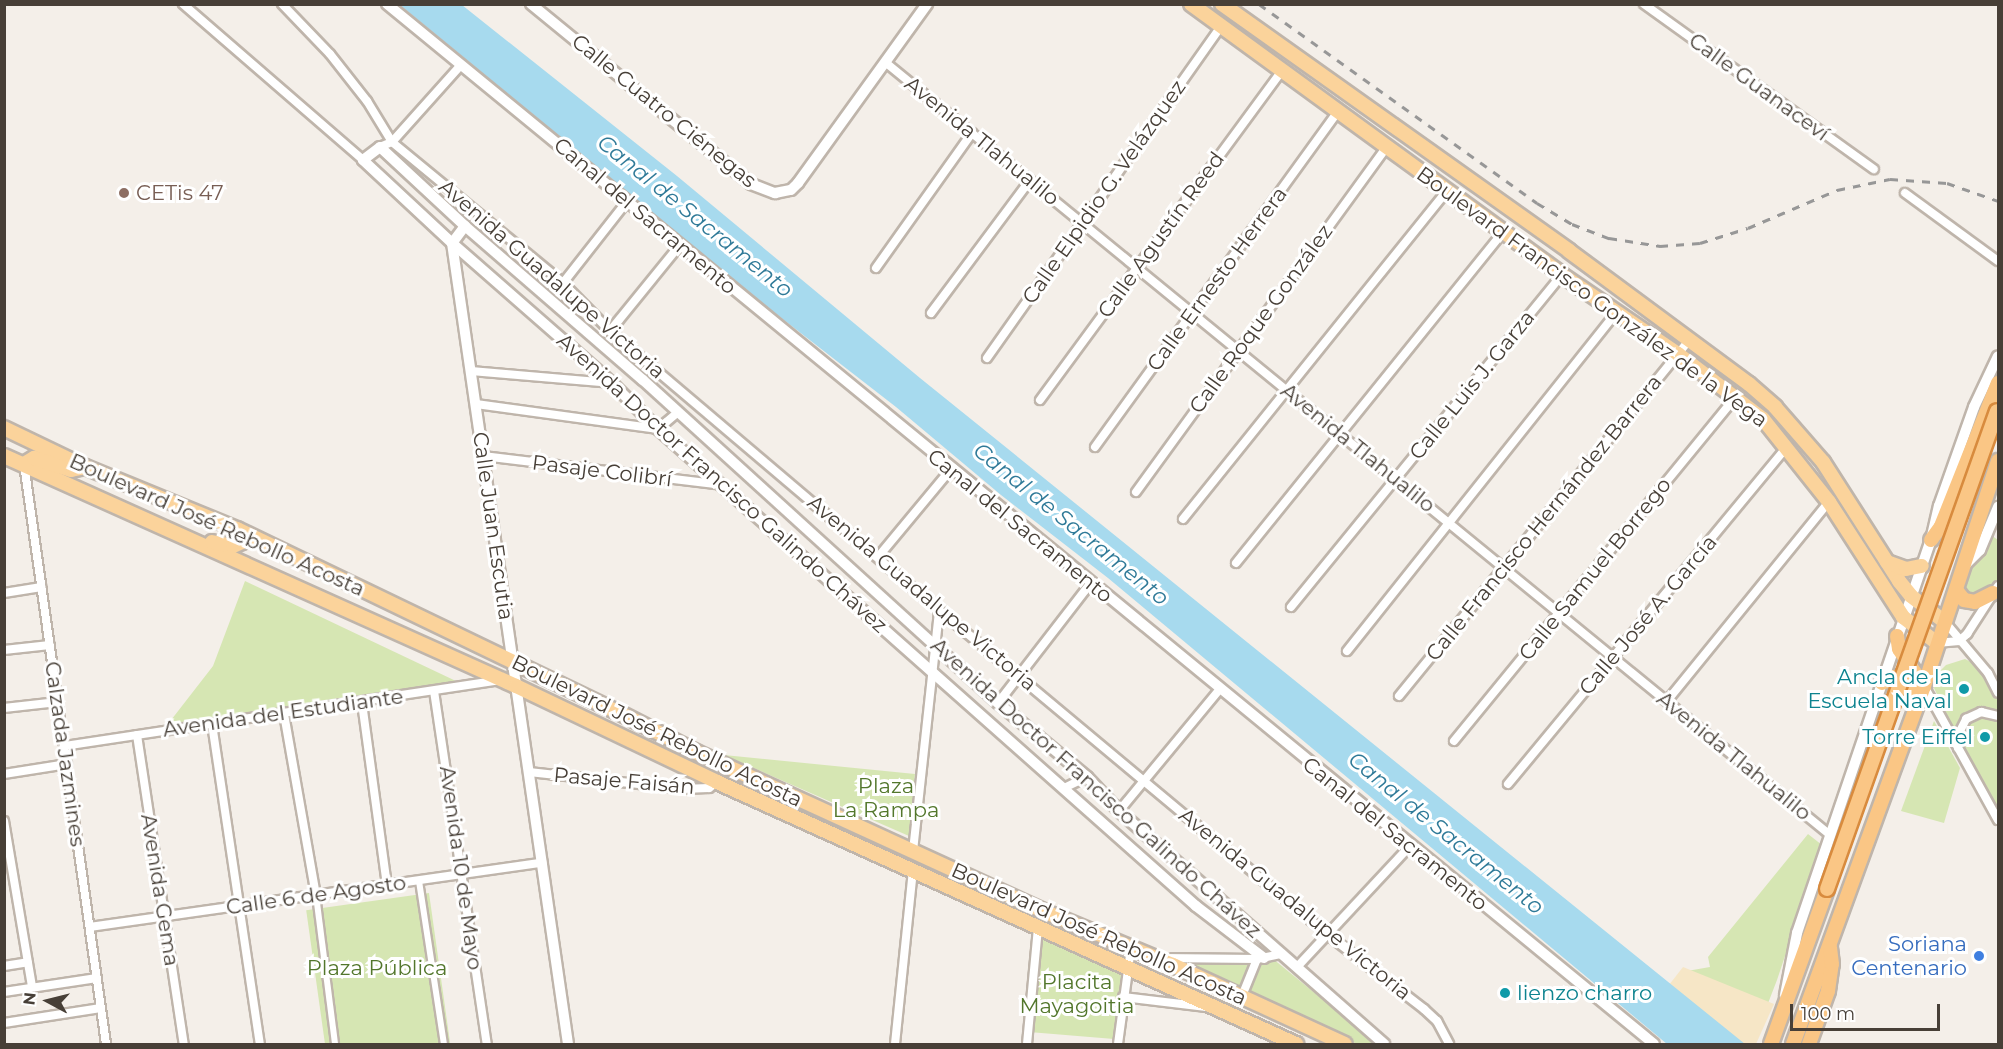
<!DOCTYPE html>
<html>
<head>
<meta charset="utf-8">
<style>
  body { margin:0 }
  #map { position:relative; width:2003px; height:1049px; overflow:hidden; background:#f4efe9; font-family:Montserrat,sans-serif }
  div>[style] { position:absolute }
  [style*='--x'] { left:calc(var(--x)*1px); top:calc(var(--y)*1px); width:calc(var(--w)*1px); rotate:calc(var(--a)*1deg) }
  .green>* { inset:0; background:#d6e6b3; transform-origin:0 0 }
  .sand>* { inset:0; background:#f6e6c6 }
  .water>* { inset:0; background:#a7daee }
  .roads { filter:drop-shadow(2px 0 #bfb5ab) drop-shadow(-2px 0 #bfb5ab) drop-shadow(0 2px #bfb5ab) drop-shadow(0 -2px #bfb5ab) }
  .pedestrian>* { height:6px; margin:-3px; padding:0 3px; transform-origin:3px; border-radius:3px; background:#fff }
  .minor>* { height:8px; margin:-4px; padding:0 4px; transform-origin:4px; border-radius:4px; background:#fff }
  .tertiary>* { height:10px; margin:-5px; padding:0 5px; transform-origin:5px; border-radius:5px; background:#fff }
  .primary>* { height:14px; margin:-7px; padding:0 7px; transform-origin:7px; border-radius:7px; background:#fbd39b }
  .trunk>* { height:14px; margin:-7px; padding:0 7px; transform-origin:7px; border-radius:7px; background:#fac685 }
  .rail>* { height:3px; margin-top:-1.5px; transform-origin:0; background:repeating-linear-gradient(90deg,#979797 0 8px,transparent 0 16px) }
  .bridges { filter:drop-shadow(2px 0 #d88b3e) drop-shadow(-2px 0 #d88b3e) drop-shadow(0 2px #d88b3e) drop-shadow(0 -2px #d88b3e) }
  .trunk-bridge>* { height:14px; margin:-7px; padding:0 7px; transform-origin:7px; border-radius:7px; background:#fac685 }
  .dots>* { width:16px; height:16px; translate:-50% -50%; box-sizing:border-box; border:3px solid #fff; border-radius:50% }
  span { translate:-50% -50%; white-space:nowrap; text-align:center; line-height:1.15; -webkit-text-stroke:6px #fff; paint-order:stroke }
  .street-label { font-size:21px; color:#473f37 }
  .education-label { font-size:21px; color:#785e54 }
  .left { translate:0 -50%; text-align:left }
  .culture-label { font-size:21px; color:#0d838f }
  .right { translate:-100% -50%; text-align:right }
  .park-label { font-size:21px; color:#53772c }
  .shop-label { font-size:21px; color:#366cbe }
  .water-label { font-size:22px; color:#2f7a98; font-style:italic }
  .frame { position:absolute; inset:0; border:6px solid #473f37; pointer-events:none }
  .north { position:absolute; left:18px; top:971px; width:60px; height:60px; -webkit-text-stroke:4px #fff; paint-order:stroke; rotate:277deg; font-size:16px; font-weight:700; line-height:24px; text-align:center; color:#473f37 }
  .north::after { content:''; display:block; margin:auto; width:21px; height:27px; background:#473f37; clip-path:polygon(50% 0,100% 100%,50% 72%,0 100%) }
  .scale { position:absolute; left:1790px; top:1004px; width:150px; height:27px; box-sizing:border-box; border:3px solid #473f37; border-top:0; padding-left:8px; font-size:18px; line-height:21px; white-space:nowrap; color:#473f37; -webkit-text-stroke:4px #fff; paint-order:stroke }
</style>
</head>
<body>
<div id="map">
  <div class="green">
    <div style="clip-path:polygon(1991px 535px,1998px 540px,1998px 580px,1991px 592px,1967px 599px,1959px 589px,1966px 570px)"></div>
    <div style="clip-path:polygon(245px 581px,458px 682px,168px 724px,213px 666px)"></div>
    <div style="clip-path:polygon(1965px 659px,1981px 667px,1998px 695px,1998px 809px,1957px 736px,1934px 688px,1940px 671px,1946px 665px)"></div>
    <div style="clip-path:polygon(1934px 721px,1960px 768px,1944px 823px,1901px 811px)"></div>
    <div style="clip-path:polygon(724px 755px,915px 774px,909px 836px)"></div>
    <div style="clip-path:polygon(1808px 834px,1822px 845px,1777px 980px,1755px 1037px,1687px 971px,1710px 967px,1708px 957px)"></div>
    <div style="left:429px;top:893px;width:152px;height:124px;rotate:82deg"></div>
    <div style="clip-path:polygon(1040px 930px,1123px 968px,1114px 1039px,1029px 1032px)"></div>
    <div style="clip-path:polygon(1272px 958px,1377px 1044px,1357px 1044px,1176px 960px)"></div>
  </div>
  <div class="sand">
    <div style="clip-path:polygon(1683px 967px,1774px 1004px,1756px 1044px,1686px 1044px,1662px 994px)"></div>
  </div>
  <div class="water">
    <div style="clip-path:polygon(400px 5px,462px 5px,677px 176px,920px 378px,1745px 1044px,1667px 1044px,1108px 578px,1001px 495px,896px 407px,726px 275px)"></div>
  </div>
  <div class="roads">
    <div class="pedestrian">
      <div style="--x:419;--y:881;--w:165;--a:81.3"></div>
      <div style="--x:316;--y:895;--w:150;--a:82.7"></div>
    </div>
    <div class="minor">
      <div style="--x:183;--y:4;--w:238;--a:40.9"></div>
      <div style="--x:282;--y:4;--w:69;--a:46.2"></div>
      <div style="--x:330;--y:54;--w:60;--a:51.8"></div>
      <div style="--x:367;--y:101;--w:48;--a:58.6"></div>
      <div style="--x:392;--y:142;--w:222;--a:39.5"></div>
      <div style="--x:563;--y:283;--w:67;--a:45.6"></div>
      <div style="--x:610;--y:331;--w:431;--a:40.3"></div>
      <div style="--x:939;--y:610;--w:505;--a:39.86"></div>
      <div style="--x:1327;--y:934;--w:123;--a:37.7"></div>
      <div style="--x:1424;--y:1009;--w:18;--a:43"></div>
      <div style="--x:1437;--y:1021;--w:26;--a:62"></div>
      <div style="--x:1644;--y:4;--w:283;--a:35.7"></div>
      <div style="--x:885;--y:62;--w:1221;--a:39.28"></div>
      <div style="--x:380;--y:147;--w:13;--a:-23"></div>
      <div style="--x:392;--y:142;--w:102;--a:-48.2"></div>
      <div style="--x:1905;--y:193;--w:115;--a:36.2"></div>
      <div style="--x:876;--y:268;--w:166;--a:-54.6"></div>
      <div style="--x:563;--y:283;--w:105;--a:-51.9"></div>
      <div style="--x:931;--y:313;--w:166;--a:-53.3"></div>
      <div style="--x:610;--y:331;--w:109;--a:-50.9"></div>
      <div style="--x:987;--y:358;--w:406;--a:-54.8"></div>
      <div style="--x:471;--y:371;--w:142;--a:4.9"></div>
      <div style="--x:1040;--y:400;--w:409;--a:-53.7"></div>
      <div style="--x:476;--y:404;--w:184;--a:7.8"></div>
      <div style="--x:658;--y:429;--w:26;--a:-40"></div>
      <div style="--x:1095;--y:447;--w:415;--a:-54.1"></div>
      <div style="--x:483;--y:456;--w:240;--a:6.9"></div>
      <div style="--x:24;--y:464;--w:586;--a:81.95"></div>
      <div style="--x:1136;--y:492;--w:427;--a:-54"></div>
      <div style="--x:1183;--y:519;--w:421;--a:-51.2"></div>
      <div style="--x:878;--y:557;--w:114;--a:-50.3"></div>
      <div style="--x:1236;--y:563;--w:425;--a:-51.1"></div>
      <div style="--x:4;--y:593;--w:38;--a:-9"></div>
      <div style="--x:1291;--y:607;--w:429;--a:-50.8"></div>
      <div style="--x:1945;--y:622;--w:67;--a:49.9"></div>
      <div style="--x:1988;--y:673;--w:22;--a:63"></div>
      <div style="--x:1937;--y:643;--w:22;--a:-5"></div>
      <div style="--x:1959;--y:641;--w:11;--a:-41"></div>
      <div style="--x:1967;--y:634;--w:57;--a:-57.1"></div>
      <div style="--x:4;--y:650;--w:46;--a:-6.2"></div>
      <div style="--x:1347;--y:651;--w:433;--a:-51.5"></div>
      <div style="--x:1924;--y:686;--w:153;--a:61.1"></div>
      <div style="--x:434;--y:691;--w:357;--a:81.5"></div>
      <div style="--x:1399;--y:696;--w:458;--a:-50.8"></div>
      <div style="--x:1667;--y:701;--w:257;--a:-50.9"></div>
      <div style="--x:362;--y:703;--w:184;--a:82.2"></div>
      <div style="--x:998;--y:703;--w:150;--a:-52.3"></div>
      <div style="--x:4;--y:708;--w:54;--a:-6.3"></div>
      <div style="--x:284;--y:714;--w:184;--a:80"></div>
      <div style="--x:212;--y:724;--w:324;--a:81.5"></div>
      <div style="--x:137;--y:735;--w:313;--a:81.4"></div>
      <div style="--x:1454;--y:741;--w:445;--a:-50.7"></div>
      <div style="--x:64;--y:746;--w:441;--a:-8.6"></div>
      <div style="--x:1958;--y:748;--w:15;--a:-86"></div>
      <div style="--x:1959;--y:733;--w:16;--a:-63"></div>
      <div style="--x:1966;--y:719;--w:17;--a:-25"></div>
      <div style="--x:1981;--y:712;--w:17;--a:13"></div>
      <div style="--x:529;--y:772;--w:154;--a:6.3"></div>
      <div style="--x:682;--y:789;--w:27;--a:-2"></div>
      <div style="--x:709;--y:788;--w:10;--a:-37"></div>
      <div style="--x:4;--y:774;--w:64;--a:-9"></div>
      <div style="--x:1508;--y:784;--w:438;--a:-50.4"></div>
      <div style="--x:1064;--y:788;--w:25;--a:-26"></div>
      <div style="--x:1119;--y:811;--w:157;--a:-50.4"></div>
      <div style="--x:4;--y:821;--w:168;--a:80.4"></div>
      <div style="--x:913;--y:851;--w:242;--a:-83.8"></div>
      <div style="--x:90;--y:927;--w:457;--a:-8.1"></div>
      <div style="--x:1162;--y:958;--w:95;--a:0.6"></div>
      <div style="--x:1257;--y:959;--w:25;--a:-12"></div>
      <div style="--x:4;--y:966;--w:24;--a:-9"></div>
      <div style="--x:1297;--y:967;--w:166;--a:-47"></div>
      <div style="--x:4;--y:992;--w:94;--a:-8.6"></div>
      <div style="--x:1242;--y:996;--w:40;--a:-68"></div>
      <div style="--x:1123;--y:997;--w:84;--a:6.9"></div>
      <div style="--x:4;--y:1023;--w:98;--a:-8.8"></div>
      <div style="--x:895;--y:1044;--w:174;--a:-84.1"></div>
      <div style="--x:1027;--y:1044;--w:118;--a:-84.6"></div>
      <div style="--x:1118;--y:1044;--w:97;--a:-82.3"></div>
    </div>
    <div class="tertiary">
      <div style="--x:387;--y:4;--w:1639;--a:39.38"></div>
      <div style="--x:531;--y:4;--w:284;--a:39.3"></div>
      <div style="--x:751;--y:184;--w:26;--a:21"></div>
      <div style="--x:775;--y:193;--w:16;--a:-11"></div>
      <div style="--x:791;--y:190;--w:10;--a:-45"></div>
      <div style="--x:798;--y:183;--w:221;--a:-54.2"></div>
      <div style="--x:465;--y:226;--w:21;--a:127"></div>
      <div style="--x:452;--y:243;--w:809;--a:81.76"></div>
      <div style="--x:1965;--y:565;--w:21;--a:-45"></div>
      <div style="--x:1980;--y:550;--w:47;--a:-67.3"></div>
      <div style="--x:1264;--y:958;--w:86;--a:-142.6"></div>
      <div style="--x:1196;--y:906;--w:719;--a:-138.44"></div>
      <div style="--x:658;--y:429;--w:65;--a:-135"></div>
      <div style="--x:612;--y:383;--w:213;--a:-138.8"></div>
      <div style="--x:452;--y:243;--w:122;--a:-137"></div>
      <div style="--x:363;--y:160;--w:21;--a:-37"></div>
      <div style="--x:380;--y:147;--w:116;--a:42.9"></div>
      <div style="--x:465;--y:226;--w:235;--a:40.9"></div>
      <div style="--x:643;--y:380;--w:480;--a:42.3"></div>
      <div style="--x:998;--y:703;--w:116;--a:39.7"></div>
      <div style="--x:1087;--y:777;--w:47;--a:46.7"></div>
      <div style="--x:1119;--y:811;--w:353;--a:41.3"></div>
      <div style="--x:1785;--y:995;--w:63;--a:-79"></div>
      <div style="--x:1797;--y:933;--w:415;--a:-71.2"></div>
      <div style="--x:1931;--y:540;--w:35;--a:-77"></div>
      <div style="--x:1939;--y:506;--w:105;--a:-70.5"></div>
      <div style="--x:1974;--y:407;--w:56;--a:-64.8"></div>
    </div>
    <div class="primary">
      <div style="--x:1191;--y:4;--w:459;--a:36.1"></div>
      <div style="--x:1562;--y:275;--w:140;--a:34.3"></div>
      <div style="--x:1678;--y:354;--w:107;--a:37.4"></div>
      <div style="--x:1763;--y:419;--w:106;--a:51.5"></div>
      <div style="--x:1829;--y:502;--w:137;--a:57.2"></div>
      <div style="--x:1903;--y:617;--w:43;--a:37.4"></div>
      <div style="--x:1222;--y:4;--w:426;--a:35.4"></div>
      <div style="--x:1569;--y:251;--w:224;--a:36.5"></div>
      <div style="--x:1749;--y:384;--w:35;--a:41"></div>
      <div style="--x:1775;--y:407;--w:73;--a:48.9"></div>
      <div style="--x:1823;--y:462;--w:141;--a:57.4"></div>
      <div style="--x:1899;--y:581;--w:19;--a:51"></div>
      <div style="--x:1911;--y:596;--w:43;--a:37.4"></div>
      <div style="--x:4;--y:428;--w:90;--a:25.7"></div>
      <div style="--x:85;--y:467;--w:164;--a:22.2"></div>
      <div style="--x:237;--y:529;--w:420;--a:25.7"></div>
      <div style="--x:616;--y:711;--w:90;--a:27.1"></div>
      <div style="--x:696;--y:752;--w:382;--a:24.6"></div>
      <div style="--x:1043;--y:911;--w:141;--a:22.6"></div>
      <div style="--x:1173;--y:965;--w:189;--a:24.7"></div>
      <div style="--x:4;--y:456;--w:561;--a:24.19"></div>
      <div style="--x:516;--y:686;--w:223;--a:25.5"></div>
      <div style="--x:717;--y:782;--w:636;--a:24.35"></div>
      <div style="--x:24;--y:464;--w:12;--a:-31"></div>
      <div style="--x:34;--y:458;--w:39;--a:18"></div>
      <div style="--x:71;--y:470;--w:14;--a:-12"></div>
      <div style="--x:212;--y:542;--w:21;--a:11"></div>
      <div style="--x:233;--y:546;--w:10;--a:-24"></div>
      <div style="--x:242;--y:542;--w:9;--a:-49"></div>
      <div style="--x:1887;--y:562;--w:20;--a:20"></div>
      <div style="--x:1906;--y:569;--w:16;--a:-11"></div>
    </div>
    <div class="trunk">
      <div style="--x:1931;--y:540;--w:17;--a:-54"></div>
      <div style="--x:1941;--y:526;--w:154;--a:-68.3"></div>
      <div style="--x:1956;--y:590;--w:13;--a:51"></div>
      <div style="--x:1964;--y:600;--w:11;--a:10"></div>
      <div style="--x:1975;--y:602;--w:20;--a:-27"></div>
      <div style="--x:1897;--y:636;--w:13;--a:81"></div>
      <div style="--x:1899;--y:649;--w:45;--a:56"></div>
      <div style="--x:1882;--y:683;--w:14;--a:-25"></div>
      <div style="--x:1895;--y:677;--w:11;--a:27"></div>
      <div style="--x:1905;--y:682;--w:17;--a:57"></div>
      <div style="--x:1914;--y:696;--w:11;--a:85"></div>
      <div style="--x:1771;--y:1044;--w:165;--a:-70.1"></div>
      <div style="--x:1793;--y:1044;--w:381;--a:-69.9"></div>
      <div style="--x:1924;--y:686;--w:237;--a:-71.8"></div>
      <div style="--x:1809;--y:1044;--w:56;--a:-70.3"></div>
      <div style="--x:1828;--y:991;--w:27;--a:-82"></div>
      <div style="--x:1832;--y:964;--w:16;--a:-97"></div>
    </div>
  </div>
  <div class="rail">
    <div style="--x:1259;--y:4;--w:342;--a:35.6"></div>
    <div style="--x:1537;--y:203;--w:41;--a:31"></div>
    <div style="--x:1572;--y:224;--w:40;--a:21"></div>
    <div style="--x:1609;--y:238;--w:52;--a:8.9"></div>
    <div style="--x:1660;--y:246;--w:40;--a:-4.3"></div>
    <div style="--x:1700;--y:243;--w:50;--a:-17.4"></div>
    <div style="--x:1748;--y:228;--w:97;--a:-23.1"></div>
    <div style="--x:1837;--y:190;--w:54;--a:-11.7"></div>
    <div style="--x:1890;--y:179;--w:57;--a:4"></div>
    <div style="--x:1947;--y:183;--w:54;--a:19.4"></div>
  </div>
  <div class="bridges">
    <div class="trunk-bridge">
      <div style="--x:1827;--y:889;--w:507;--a:-70.42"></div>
    </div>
  </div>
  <div class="dots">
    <div style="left:124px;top:193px;background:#8d6e63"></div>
    <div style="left:1964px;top:689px;background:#0f9aa8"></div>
    <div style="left:1985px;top:737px;background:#0f9aa8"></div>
    <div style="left:1979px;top:956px;background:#3f7fe0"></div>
    <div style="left:1505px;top:993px;background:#0f9aa8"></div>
  </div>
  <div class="street-label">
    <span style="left:1759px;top:87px;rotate:36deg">Calle Guanaceví</span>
    <span style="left:664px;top:111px;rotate:39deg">Calle Cuatro Ciénegas</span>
    <span style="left:982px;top:141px;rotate:39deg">Avenida Tlahualilo</span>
    <span style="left:1104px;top:192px;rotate:-55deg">Calle Elpidio G. Velázquez</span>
    <span style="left:645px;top:216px;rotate:40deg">Canal del Sacramento</span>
    <span style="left:1161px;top:235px;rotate:-54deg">Calle Agustín Reed</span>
    <span style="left:552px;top:279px;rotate:41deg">Avenida Guadalupe Victoria</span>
    <span style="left:1217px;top:279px;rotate:-54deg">Calle Ernesto Herrera</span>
    <span style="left:1592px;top:297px;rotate:36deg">Boulevard Francisco González de la Vega</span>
    <span style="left:1261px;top:319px;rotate:-54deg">Calle Roque González</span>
    <span style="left:1472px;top:385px;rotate:-51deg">Calle Luis J. Garza</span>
    <span style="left:1358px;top:448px;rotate:39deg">Avenida Tlahualilo</span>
    <span style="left:602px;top:471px;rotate:7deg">Pasaje Colibrí</span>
    <span style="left:722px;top:483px;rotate:42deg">Avenida Doctor Francisco Galindo Chávez</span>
    <span style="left:1544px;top:518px;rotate:-51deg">Calle Francisco Hernández Barrera</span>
    <span style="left:217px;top:525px;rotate:24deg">Boulevard José Rebollo Acosta</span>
    <span style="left:493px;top:526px;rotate:82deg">Calle Juan Escutia</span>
    <span style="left:1020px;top:526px;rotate:39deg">Canal del Sacramento</span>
    <span style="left:1595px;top:569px;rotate:-51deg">Calle Samuel Borrego</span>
    <span style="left:922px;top:593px;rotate:40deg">Avenida Guadalupe Victoria</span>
    <span style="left:1648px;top:615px;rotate:-50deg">Calle José A. García</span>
    <span style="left:283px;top:713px;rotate:-8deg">Avenida del Estudiante</span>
    <span style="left:657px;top:731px;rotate:26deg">Boulevard José Rebollo Acosta</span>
    <span style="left:65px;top:754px;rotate:82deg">Calzada Jazmines</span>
    <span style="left:1734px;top:756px;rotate:39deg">Avenida Tlahualilo</span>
    <span style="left:624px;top:781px;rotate:5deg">Pasaje Faisán</span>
    <span style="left:1096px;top:788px;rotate:42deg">Avenida Doctor Francisco Galindo Chávez</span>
    <span style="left:1395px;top:834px;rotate:39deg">Canal del Sacramento</span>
    <span style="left:461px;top:868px;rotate:82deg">Avenida 10 de Mayo</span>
    <span style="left:160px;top:890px;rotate:81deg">Avenida Gema</span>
    <span style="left:316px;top:895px;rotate:-8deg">Calle 6 de Agosto</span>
    <span style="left:1295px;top:904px;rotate:39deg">Avenida Guadalupe Victoria</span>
    <span style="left:1099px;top:934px;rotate:24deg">Boulevard José Rebollo Acosta</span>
  </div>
  <div class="education-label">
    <span class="left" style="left:136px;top:193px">CETis 47</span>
  </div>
  <div class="culture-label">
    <span class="right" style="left:1952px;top:689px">Ancla de la<br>Escuela Naval</span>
    <span class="right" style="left:1973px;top:737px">Torre Eiffel</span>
    <span class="left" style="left:1517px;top:993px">lienzo charro</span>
  </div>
  <div class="park-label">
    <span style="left:886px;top:798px">Plaza<br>La Rampa</span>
    <span style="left:377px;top:968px">Plaza Pública</span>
    <span style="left:1077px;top:994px">Placita<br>Mayagoitia</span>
  </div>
  <div class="shop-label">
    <span class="right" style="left:1967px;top:956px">Soriana<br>Centenario</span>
  </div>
  <div class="water-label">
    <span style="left:695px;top:216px;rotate:39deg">Canal de Sacramento</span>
    <span style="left:1071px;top:524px;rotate:39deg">Canal de Sacramento</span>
    <span style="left:1446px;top:833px;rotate:39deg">Canal de Sacramento</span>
  </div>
  <div class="frame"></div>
  <div class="north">N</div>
  <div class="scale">100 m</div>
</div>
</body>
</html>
